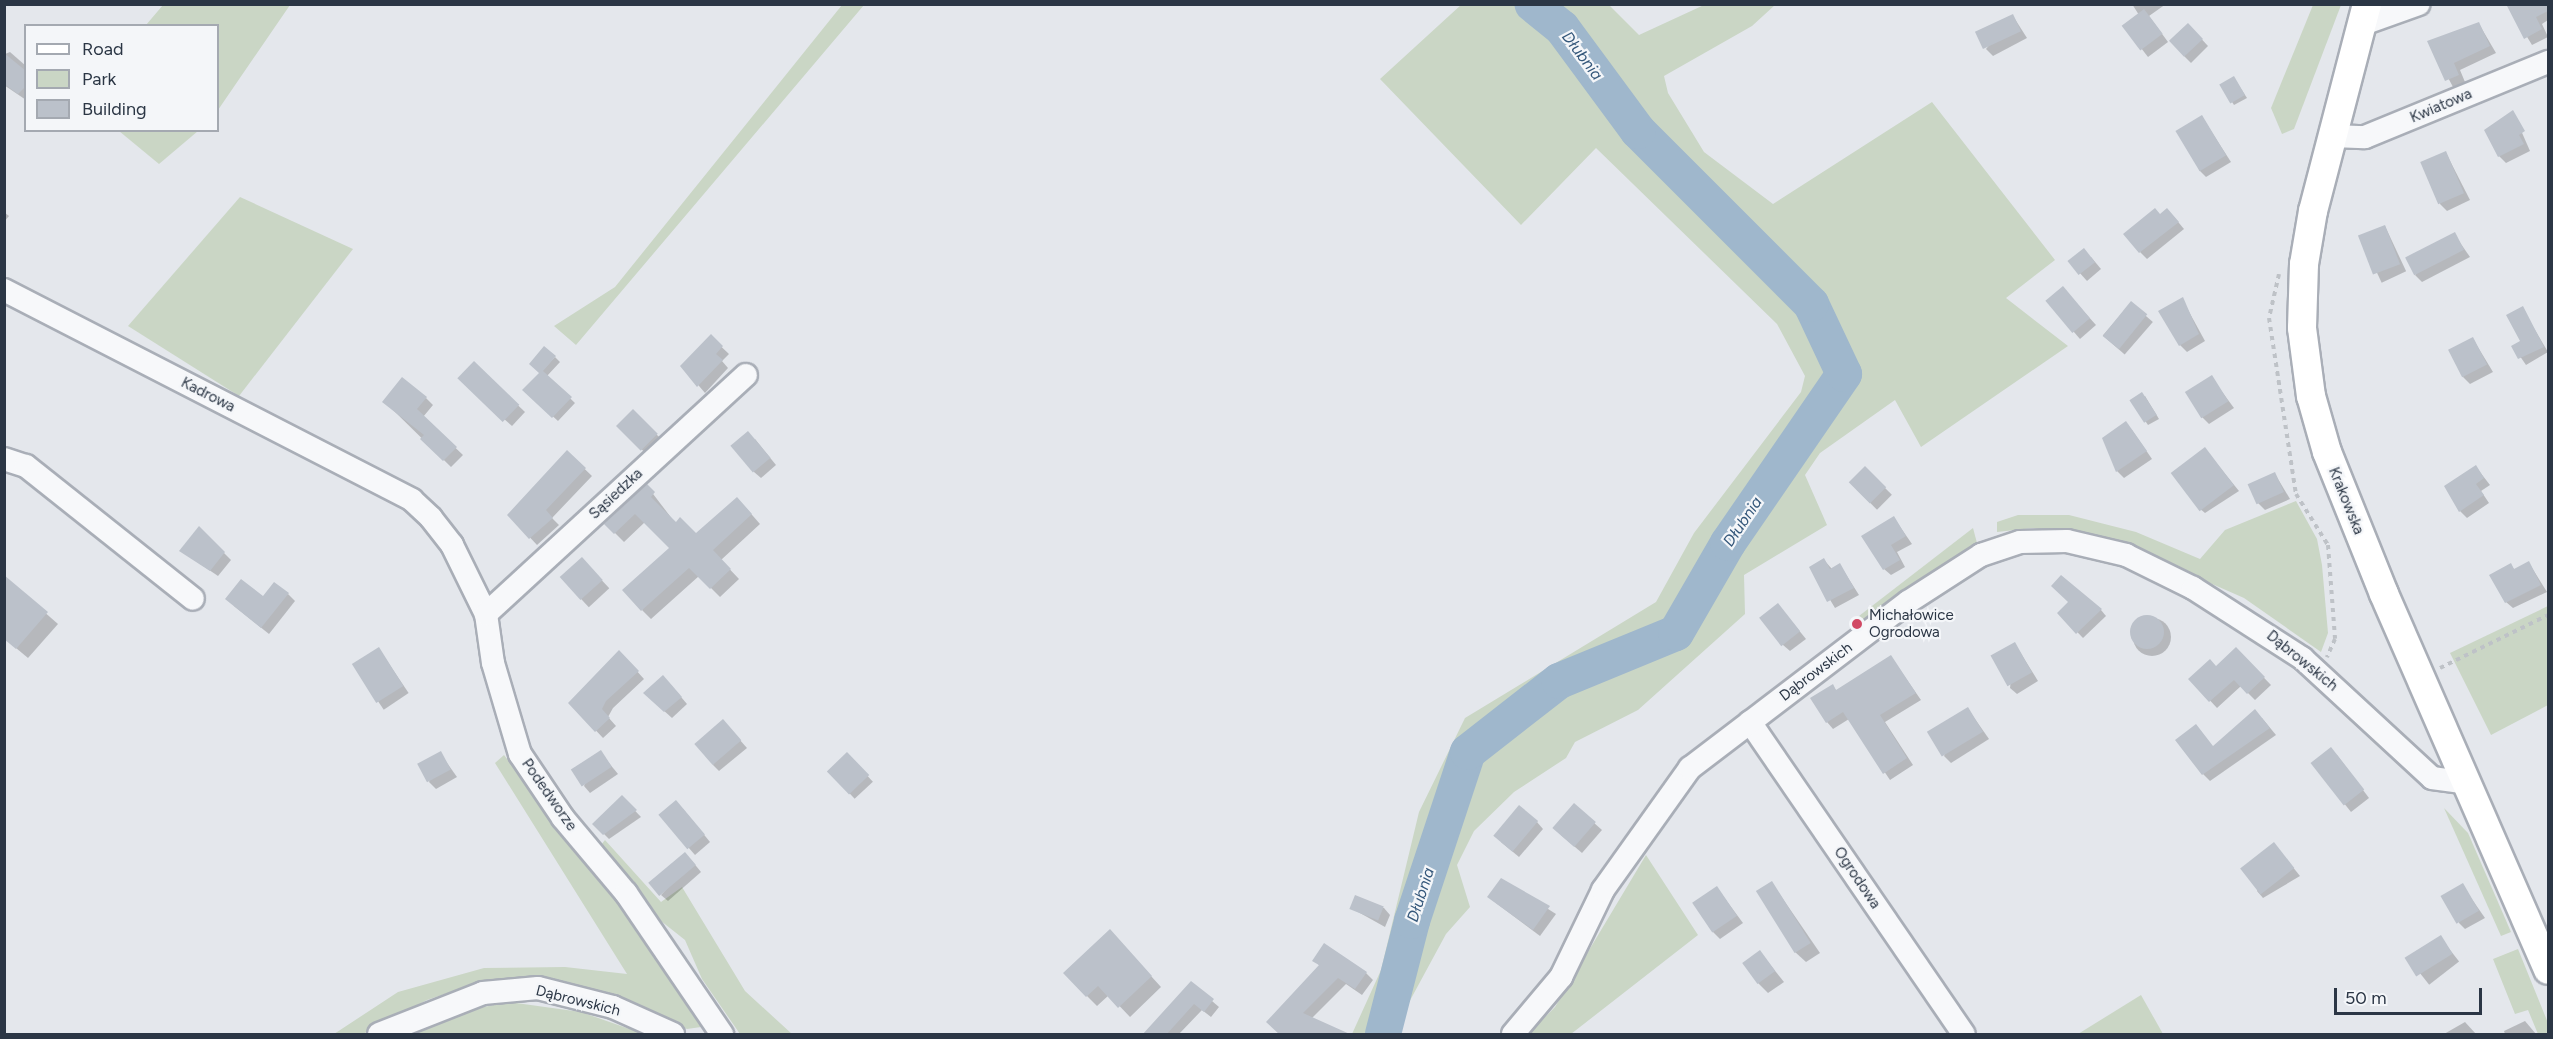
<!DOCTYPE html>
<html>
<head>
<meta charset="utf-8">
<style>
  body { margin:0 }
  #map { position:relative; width:2553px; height:1039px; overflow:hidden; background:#e4e7ec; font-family:Figtree,sans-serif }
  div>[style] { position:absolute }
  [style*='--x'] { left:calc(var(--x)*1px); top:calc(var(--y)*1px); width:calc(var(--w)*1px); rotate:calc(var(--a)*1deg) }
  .green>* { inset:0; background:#cad6c5 }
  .shadow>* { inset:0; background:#0003; transform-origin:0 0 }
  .round { border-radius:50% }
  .river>* { height:36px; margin:-18px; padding:0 18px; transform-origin:18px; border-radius:18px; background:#9fb7cc }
  .building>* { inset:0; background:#bbc1ca; transform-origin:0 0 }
  .path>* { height:4px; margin-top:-2px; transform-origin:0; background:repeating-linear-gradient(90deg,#bec2c7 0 4.5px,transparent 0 9px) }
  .roads { filter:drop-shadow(2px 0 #a9aeb7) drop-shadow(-2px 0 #a9aeb7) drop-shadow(0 2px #a9aeb7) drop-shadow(0 -2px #a9aeb7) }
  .minor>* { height:22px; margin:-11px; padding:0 11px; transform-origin:11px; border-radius:11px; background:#f7f8fa }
  .major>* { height:28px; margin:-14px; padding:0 14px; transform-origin:14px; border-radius:14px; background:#fff }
  .dots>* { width:16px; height:16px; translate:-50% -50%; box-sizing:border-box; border:3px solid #f4f6f9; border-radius:50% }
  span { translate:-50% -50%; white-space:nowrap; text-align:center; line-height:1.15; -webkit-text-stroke:4.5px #f4f6f9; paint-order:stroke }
  .street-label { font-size:15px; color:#2b3645 }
  .poi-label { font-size:15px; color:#2b3645 }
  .left { translate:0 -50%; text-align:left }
  .water-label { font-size:16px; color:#34577a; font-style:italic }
  .frame { position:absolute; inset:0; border:6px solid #2b3645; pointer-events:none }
  .legend { position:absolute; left:24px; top:24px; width:195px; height:108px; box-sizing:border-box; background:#f4f6f9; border:2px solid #a4a9b1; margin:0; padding:8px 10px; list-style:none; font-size:18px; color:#2b3645 }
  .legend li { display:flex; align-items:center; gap:12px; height:30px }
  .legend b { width:30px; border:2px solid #a4a9b1 }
  .scale { position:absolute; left:2334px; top:988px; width:148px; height:27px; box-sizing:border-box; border:3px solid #2b3645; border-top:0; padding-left:8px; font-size:18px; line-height:21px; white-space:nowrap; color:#2b3645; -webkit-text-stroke:4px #f4f6f9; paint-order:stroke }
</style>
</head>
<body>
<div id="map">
  <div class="green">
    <div style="clip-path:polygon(1462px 4px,1609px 5px,1639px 35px,1704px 5px,1775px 5px,1752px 26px,1664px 76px,1668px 93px,1704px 152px,1773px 204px,1932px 102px,2055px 260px,2006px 298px,2068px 346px,1921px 447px,1895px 400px,1820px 453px,1805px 475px,1827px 525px,1744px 575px,1745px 614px,1638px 710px,1575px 742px,1566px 758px,1514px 792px,1474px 831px,1457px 865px,1470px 907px,1446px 934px,1400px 1019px,1401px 1034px,1352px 1034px,1381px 970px,1419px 812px,1465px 718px,1656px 602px,1694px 533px,1801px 392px,1805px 376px,1777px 324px,1596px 148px,1521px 225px,1380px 79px)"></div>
    <div style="clip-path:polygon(163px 5px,163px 4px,290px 5px,218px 110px,218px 26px,146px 25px)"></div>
    <div style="clip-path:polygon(842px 5px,864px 5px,576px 345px,554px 326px,615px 287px)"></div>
    <div style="clip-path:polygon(2313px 5px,2341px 5px,2294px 129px,2282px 134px,2271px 108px)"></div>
    <div style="clip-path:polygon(119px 131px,198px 131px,159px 164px)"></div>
    <div style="clip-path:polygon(240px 197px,353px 249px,239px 396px,128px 326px)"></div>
    <div style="clip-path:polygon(2296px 501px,2317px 539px,2322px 565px,2328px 633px,2321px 652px,2244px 598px,2119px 543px,2033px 528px,1997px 532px,1997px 522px,2018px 515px,2069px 515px,2136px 532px,2200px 559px,2225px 530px)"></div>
    <div style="clip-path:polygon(1973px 528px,1977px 543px,1863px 621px,1859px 616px)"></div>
    <div style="clip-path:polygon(2548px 606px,2548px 705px,2491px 735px,2450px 653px)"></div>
    <div style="clip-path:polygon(504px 755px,672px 974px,701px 1017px,701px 1027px,687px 1029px,608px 995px,534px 981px,480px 982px,427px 1000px,363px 1034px,334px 1034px,398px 992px,484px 968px,565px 967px,627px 974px,495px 763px)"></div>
    <div style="clip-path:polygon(2444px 808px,2468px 833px,2511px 932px,2501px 936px)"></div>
    <div style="clip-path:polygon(605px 840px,661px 902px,682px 887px,745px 991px,792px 1034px,740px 1034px,702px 979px,685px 940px,661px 921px,601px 845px)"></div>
    <div style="clip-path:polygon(1646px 855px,1698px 935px,1571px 1034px,1528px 1034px,1555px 1007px)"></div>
    <div style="clip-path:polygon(2518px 949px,2548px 1023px,2548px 1034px,2538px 1034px,2528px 1010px,2515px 1014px,2493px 959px)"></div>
    <div style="clip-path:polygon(2141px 995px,2163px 1034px,2078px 1034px)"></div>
    <div style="clip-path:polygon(509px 1002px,581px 1012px,644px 1034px,403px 1034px,448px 1014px)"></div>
  </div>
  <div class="shadow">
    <div style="clip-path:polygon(2132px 4px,2166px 4px,2149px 16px,2168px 42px,2148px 57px,2124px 26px,2139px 15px)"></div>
    <div style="clip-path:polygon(2507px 4px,2548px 4px,2548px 20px,2542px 24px,2548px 37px,2532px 45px)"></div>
    <div style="clip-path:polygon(2013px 16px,2027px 38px,1993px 56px,1986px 49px)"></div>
    <div style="clip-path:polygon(2479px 24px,2496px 53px,2460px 70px,2465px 82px,2453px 87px,2429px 42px)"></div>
    <div style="clip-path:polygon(2195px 32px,2208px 46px,2191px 63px,2184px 56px)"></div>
    <div style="clip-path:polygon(10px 52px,26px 66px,26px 100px,4px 85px,5px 54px)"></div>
    <div style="clip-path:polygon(2236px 81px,2247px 98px,2234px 105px,2221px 85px)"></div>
    <div style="clip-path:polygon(2513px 112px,2530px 151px,2506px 163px,2499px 156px)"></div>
    <div style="clip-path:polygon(2202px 117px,2231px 162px,2206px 177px,2199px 170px)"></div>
    <div style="clip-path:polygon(2446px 153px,2470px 200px,2447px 211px,2440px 204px)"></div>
    <div style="clip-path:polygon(4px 212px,9px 216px,4px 222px)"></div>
    <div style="clip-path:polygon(2160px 215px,2174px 217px,2184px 229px,2147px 259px,2140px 252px)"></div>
    <div style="left:2385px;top:226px;width:50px;height:27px;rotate:65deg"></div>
    <div style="clip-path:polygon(2454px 234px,2470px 257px,2422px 282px,2415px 275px)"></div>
    <div style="clip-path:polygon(2091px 257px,2101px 269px,2087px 281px,2070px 262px)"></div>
    <div style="clip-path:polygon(2069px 295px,2096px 325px,2080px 339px,2047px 301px)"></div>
    <div style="clip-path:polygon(2182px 299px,2205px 341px,2187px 352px,2180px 345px)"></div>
    <div style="left:2131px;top:303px;width:29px;height:43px;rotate:41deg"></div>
    <div style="clip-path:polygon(2522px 308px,2548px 352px,2526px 365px,2513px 346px,2522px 342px)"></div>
    <div style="clip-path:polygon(711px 337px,729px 354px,722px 361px,728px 368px,705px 393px,682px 366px)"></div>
    <div style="clip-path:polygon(2473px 339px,2493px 372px,2470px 384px,2463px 377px)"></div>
    <div style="clip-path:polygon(555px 357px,560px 362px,547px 376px,575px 403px,558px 421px,524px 390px)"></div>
    <div style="clip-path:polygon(474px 363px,525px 412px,512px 426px,466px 385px)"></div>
    <div style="clip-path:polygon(2211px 377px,2234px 408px,2209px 424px,2202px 417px)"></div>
    <div style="clip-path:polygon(2145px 396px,2159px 419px,2148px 425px,2131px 400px)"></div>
    <div style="clip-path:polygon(426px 398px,433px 405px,423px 417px,463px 455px,451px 467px,391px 408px)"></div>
    <div style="left:633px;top:411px;width:44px;height:21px;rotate:45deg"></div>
    <div style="clip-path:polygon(2132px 430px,2152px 459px,2124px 478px,2117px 471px)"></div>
    <div style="clip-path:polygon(755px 439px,776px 465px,761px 478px,754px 472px)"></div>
    <div style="clip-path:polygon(2205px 449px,2239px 491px,2205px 513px,2199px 508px)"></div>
    <div style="clip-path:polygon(567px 452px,592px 476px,552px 518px,559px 525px,537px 545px,509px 515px)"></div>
    <div style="clip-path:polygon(2476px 467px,2490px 485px,2481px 491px,2489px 503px,2467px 518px,2460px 511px)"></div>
    <div style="left:1865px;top:468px;width:38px;height:21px;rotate:45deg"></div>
    <div style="clip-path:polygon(2275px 474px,2290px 499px,2265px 510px,2258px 503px)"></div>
    <div style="clip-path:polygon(647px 486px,676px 524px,696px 535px,746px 508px,760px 524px,721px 560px,739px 579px,720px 597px,699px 576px,651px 619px,642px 610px,671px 548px,645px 522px,624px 542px,606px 524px)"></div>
    <div style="clip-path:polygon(1894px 518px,1912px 544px,1897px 552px,1905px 567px,1891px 575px,1884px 569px)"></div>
    <div style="clip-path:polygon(199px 528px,231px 560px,218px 576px,181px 551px)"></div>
    <div style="left:582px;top:559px;width:40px;height:28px;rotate:47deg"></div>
    <div style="clip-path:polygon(1824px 560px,1832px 569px,1840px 565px,1859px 595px,1835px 608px,1811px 568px)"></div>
    <div style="clip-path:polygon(2529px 563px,2547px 592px,2513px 608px,2506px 602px,2510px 565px,2515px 570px)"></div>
    <div style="clip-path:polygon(10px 582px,58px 624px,28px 658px,10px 643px)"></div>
    <div style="clip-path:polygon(288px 594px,295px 601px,269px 634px,234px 606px)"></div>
    <div style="clip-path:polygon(2070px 602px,2101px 610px,2106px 616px,2083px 638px,2059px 613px)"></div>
    <div style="clip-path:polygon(1784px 612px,1806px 639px,1790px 651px,1783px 645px)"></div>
    <div class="round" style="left:2133px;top:618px;width:38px;height:38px"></div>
    <div style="clip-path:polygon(2015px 644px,2038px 681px,2017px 694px,2010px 688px)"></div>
    <div style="left:379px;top:649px;width:53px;height:30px;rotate:56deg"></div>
    <div style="clip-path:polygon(2236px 649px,2271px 685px,2255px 700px,2241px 686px,2217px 708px,2190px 679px,2217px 668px)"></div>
    <div style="clip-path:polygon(1891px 657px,1921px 700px,1885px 722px,1913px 765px,1890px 780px,1849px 719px,1833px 729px,1827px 722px,1832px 686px,1837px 691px)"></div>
    <div style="clip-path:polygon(626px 659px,644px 679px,613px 708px,608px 717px,616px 726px,603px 738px,570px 703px)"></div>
    <div style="clip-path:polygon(670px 684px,687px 704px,672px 718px,652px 700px)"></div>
    <div style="clip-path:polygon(1968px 709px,1989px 739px,1951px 763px,1944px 756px)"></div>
    <div style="clip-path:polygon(2262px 718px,2276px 735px,2210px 781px,2203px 774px,2214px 747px)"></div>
    <div style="clip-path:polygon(723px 721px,747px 748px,719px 771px,713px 765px)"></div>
    <div style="clip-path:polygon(600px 752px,618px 774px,590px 793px,584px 786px)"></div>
    <div style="clip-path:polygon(440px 753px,457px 777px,436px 789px,429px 782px)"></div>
    <div style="left:847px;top:754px;width:38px;height:25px;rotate:47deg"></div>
    <div style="clip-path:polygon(2337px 755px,2369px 798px,2351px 812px,2312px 763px)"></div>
    <div style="clip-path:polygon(622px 797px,641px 817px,609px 839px,594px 824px)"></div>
    <div style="clip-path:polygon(1574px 805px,1602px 830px,1582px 853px,1561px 835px)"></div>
    <div style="clip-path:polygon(683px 809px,710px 842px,695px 855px,661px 816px)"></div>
    <div style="clip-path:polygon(1537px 822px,1543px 829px,1519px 857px,1501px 842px)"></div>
    <div style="clip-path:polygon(2280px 851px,2300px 876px,2263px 898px,2257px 891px)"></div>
    <div style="clip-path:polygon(692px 861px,701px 872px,668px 901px,661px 895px)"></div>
    <div style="clip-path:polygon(1501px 879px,1556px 914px,1540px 936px,1496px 903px)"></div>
    <div style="clip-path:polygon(1772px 883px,1820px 953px,1806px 962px,1795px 952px)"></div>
    <div style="clip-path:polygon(2462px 885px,2485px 918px,2465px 929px,2459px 923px)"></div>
    <div style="clip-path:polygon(1717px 888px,1743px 923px,1720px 939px,1713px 932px)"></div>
    <div style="clip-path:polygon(1351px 908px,1384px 908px,1390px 915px,1385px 927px)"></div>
    <div style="left:2440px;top:937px;width:31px;height:38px;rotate:52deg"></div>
    <div style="clip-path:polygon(1120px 942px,1161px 987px,1130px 1017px,1109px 995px,1097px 1006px,1065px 974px)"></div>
    <div style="clip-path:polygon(1760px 952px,1784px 982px,1768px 993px,1757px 982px)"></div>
    <div style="clip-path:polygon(1314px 960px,1366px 973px,1373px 980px,1362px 995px,1346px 984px,1311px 1019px,1281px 1034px,1320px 966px)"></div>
    <div style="clip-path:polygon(1191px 983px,1219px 1007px,1211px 1017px,1202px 1010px,1179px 1034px,1144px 1034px)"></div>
    <div style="clip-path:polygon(2525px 1021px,2536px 1034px,2505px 1034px,2504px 1031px)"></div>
    <div style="clip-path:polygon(2465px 1022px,2476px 1034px,2444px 1034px)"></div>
  </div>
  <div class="river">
    <div style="--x:1383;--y:1034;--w:117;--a:-75.6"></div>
    <div style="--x:1412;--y:921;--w:178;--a:-71.7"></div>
    <div style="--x:1468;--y:752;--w:115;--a:-38"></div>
    <div style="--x:1559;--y:681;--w:126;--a:-22.3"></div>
    <div style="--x:1676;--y:633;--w:104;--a:-60"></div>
    <div style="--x:1728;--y:543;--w:205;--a:-55.5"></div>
    <div style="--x:1844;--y:374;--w:77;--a:-115.2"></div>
    <div style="--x:1811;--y:304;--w:245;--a:-135"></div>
    <div style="--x:1638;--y:131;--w:128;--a:-126.4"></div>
    <div style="--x:1562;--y:28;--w:38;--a:-141"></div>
  </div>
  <div class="building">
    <div style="clip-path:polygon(2506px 4px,2548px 4px,2548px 11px,2536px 17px,2542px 29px,2524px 39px)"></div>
    <div style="left:2144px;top:9px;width:31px;height:28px;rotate:53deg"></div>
    <div style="left:2013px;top:14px;width:19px;height:42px;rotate:65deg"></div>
    <div style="clip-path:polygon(2479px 22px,2490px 46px,2454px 63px,2459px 75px,2445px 81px,2427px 41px)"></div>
    <div style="left:2188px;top:23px;width:22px;height:26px;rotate:47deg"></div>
    <div style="clip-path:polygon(4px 53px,26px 71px,26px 86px,18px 94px,4px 84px)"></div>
    <div style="left:2234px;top:76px;width:22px;height:17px;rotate:60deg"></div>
    <div style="clip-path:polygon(2513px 110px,2525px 131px,2519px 135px,2524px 144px,2498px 157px,2484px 130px)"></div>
    <div style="left:2202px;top:115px;width:47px;height:31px;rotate:59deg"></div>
    <div style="left:2446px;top:151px;width:46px;height:28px;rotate:67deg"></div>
    <div style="clip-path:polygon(2155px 208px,2160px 214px,2167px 208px,2179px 222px,2139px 253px,2123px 234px)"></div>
    <div style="left:2385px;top:225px;width:42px;height:29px;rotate:69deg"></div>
    <div style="left:2455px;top:232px;width:20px;height:56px;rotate:63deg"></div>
    <div style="left:2084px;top:248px;width:18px;height:21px;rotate:52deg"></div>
    <div style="left:2063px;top:286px;width:42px;height:23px;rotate:50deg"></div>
    <div style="clip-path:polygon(2183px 297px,2199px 334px,2179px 346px,2158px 311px)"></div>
    <div style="left:2131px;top:301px;width:21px;height:45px;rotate:39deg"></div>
    <div style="clip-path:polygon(2523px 306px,2544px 347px,2518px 359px,2511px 346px,2520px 341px,2506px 315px)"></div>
    <div style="clip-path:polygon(711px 334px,723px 346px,716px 354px,723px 360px,697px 387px,680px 366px)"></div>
    <div style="left:2473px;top:337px;width:31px;height:28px;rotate:63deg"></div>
    <div style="clip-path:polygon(544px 346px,556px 356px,543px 371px,572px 397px,552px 418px,522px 390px,539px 373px,529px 364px)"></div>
    <div style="left:474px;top:361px;width:63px;height:24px;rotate:44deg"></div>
    <div style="left:2212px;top:375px;width:31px;height:32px;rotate:58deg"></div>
    <div style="clip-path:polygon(402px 377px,427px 397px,417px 409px,457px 447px,443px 461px,420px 439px,424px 435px,382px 402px)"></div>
    <div style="left:2142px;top:392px;width:27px;height:15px;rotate:57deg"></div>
    <div style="left:633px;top:409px;width:35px;height:24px;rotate:45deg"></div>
    <div style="clip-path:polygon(2126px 421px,2147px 451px,2116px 472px,2102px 438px)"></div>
    <div style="left:748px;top:431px;width:35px;height:23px;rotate:50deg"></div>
    <div style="left:2205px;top:447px;width:48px;height:43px;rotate:53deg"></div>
    <div style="clip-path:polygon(567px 450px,586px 468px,546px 510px,553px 518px,529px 539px,507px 515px)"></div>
    <div style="clip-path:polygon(2476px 465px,2484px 478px,2476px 484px,2484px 495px,2459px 512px,2444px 486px)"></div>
    <div style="left:1865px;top:466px;width:30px;height:23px;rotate:45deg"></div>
    <div style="left:2275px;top:472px;width:22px;height:30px;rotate:66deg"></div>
    <div style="clip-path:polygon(647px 484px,655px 492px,651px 497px,676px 522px,680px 517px,696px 533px,737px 497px,752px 514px,713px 550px,731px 569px,710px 589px,689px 568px,641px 611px,622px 590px,669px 548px,635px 514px,614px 534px,604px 524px)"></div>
    <div style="clip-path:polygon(1894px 516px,1906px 536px,1891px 545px,1900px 560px,1883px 570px,1861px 536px)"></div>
    <div style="clip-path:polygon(199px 526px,225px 552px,210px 571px,179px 551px)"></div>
    <div style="left:582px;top:557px;width:31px;height:30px;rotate:48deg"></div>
    <div style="clip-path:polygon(1824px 558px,1830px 569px,1840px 563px,1854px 588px,1827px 602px,1809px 567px)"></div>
    <div style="clip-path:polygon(2529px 561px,2541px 585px,2505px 603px,2489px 575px,2511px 563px,2514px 569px)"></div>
    <div style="clip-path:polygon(4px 575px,48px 612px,16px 649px,4px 639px)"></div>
    <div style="clip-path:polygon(2061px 575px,2102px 609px,2076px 634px,2057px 613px,2068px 602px,2051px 586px)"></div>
    <div style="clip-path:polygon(241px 579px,263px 596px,274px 582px,289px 593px,261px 628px,225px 599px)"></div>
    <div style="left:1778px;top:603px;width:36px;height:24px;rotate:52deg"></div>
    <div class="round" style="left:2130px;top:615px;width:34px;height:34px"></div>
    <div style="left:2015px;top:642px;width:35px;height:28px;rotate:61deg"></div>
    <div style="left:379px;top:647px;width:46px;height:32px;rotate:58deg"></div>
    <div style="clip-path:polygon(2236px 647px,2265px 677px,2247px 694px,2234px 680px,2209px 702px,2188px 679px,2210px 659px,2216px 666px)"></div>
    <div style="clip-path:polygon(619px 650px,639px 671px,606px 701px,602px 709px,610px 718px,595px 732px,568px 703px)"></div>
    <div style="clip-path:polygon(1891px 655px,1916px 693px,1880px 715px,1907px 758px,1883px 774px,1843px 712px,1826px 723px,1810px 698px,1833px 684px,1836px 690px)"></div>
    <div style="clip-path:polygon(663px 675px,682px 697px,664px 712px,643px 693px)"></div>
    <div style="left:1968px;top:707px;width:29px;height:48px;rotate:59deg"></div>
    <div style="clip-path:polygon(2255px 709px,2270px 728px,2202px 775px,2175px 740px,2196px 724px,2213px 746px)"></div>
    <div style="left:723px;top:719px;width:28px;height:38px;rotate:49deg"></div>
    <div style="left:2331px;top:747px;width:54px;height:26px;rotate:52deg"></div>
    <div style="left:601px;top:750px;width:20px;height:36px;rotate:57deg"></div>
    <div style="left:441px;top:751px;width:21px;height:27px;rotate:62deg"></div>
    <div style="left:847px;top:752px;width:32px;height:28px;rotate:46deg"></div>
    <div style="clip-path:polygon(622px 795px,637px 810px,603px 835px,592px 824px)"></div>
    <div style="left:676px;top:800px;width:45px;height:23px;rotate:50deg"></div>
    <div style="left:1574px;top:803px;width:29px;height:33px;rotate:41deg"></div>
    <div style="left:1519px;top:805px;width:25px;height:40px;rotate:40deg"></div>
    <div style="left:2274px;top:842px;width:33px;height:43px;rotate:52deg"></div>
    <div style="left:685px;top:852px;width:17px;height:48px;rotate:50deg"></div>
    <div style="clip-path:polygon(1501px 878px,1550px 906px,1533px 930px,1487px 897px)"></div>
    <div style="left:1772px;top:881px;width:73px;height:19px;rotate:58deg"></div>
    <div style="left:2463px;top:883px;width:32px;height:26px;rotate:60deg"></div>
    <div style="left:1717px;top:886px;width:36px;height:30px;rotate:56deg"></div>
    <div style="left:1355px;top:895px;width:31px;height:15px;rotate:22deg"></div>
    <div style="clip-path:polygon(1110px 929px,1152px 976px,1118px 1008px,1098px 986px,1086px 997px,1063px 973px)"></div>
    <div style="left:2441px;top:935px;width:22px;height:43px;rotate:58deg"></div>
    <div style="clip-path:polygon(1324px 943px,1367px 972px,1355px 989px,1338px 978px,1303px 1013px,1352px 1035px,1280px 1035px,1266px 1022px,1319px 965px,1312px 961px)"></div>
    <div style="left:1760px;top:950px;width:26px;height:22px;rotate:54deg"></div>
    <div style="clip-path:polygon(1191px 981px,1214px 999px,1204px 1012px,1194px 1004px,1166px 1035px,1142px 1035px)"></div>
  </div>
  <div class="path">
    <div style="--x:2279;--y:274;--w:45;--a:102.8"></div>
    <div style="--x:2269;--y:318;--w:178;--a:81.3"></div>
    <div style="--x:2296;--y:494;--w:60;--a:57.9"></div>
    <div style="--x:2328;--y:545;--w:94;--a:85.7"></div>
    <div style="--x:2335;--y:639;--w:20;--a:114"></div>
    <div style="--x:2440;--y:668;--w:120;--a:-26.1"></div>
  </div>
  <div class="roads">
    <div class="minor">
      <div style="--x:2363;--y:24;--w:59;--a:-19.7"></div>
      <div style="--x:2332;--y:136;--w:33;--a:2"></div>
      <div style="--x:2365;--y:137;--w:198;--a:-22.3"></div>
      <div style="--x:4;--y:290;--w:459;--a:27.2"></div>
      <div style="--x:412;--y:500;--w:26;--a:43"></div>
      <div style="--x:431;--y:518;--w:34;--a:52"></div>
      <div style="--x:452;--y:545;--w:77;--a:63.8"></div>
      <div style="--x:486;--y:614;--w:49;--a:81.9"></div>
      <div style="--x:493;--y:663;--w:95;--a:73.5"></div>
      <div style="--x:520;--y:754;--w:77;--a:56.1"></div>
      <div style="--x:563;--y:818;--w:98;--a:50"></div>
      <div style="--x:626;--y:893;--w:171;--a:55.8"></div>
      <div style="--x:4;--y:459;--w:23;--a:18"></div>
      <div style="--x:26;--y:466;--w:213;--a:38.5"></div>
      <div style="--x:486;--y:614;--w:353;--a:-42.6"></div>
      <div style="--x:1750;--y:722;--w:378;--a:55.6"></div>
      <div style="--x:379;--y:1034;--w:112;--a:-21.5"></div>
      <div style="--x:483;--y:993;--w:55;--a:-5.2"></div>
      <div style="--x:538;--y:988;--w:77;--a:14.2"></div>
      <div style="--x:613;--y:1007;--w:66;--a:24.2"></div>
      <div style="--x:1513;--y:1034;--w:75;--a:-49.9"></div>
      <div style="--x:1561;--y:977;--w:97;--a:-64.2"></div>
      <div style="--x:1603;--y:890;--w:150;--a:-54.5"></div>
      <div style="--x:1690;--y:768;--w:274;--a:-37.3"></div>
      <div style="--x:1908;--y:602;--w:87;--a:-32.8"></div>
      <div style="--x:1981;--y:555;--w:41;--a:-18.4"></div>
      <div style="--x:2020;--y:542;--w:47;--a:-1.2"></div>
      <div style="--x:2067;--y:541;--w:61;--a:13.3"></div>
      <div style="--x:2126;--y:555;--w:75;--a:26.2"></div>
      <div style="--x:2193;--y:588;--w:130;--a:32.7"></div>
      <div style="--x:2302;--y:658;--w:177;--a:42.7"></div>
      <div style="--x:2432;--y:778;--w:34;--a:8"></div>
    </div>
    <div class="major">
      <div style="--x:2367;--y:4;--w:214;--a:104.6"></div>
      <div style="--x:2313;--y:211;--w:54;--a:99.6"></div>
      <div style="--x:2304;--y:264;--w:64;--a:91.8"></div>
      <div style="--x:2302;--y:328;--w:69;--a:82.5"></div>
      <div style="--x:2311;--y:396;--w:58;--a:74.1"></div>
      <div style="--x:2327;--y:452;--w:153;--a:68.1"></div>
      <div style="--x:2384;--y:594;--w:410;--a:66.4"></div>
    </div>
  </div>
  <div class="dots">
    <div style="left:1857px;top:624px;background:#d14964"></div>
  </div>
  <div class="street-label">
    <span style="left:2441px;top:106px;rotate:-23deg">Kwiatowa</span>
    <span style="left:208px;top:395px;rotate:27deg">Kadrowa</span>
    <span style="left:616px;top:494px;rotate:-43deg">Sąsiedzka</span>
    <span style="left:2346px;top:501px;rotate:68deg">Krakowska</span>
    <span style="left:2302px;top:661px;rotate:39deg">Dąbrowskich</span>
    <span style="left:1816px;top:672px;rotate:-37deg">Dąbrowskich</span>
    <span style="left:549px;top:795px;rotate:55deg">Podedworze</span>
    <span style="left:1857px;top:878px;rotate:56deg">Ogrodowa</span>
    <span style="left:578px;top:1001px;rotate:14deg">Dąbrowskich</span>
  </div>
  <div class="poi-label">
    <span class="left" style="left:1869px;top:624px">Michałowice<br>Ogrodowa</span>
  </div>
  <div class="water-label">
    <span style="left:1582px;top:56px;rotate:53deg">Dłubnia</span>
    <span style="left:1743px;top:522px;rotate:-56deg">Dłubnia</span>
    <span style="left:1421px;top:895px;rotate:-72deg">Dłubnia</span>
  </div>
  <div class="frame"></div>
  <ul class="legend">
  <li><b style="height:8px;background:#fff"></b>Road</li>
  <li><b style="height:16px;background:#cad6c5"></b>Park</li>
  <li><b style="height:16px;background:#bbc1ca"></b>Building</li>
  </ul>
  <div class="scale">50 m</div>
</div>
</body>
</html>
